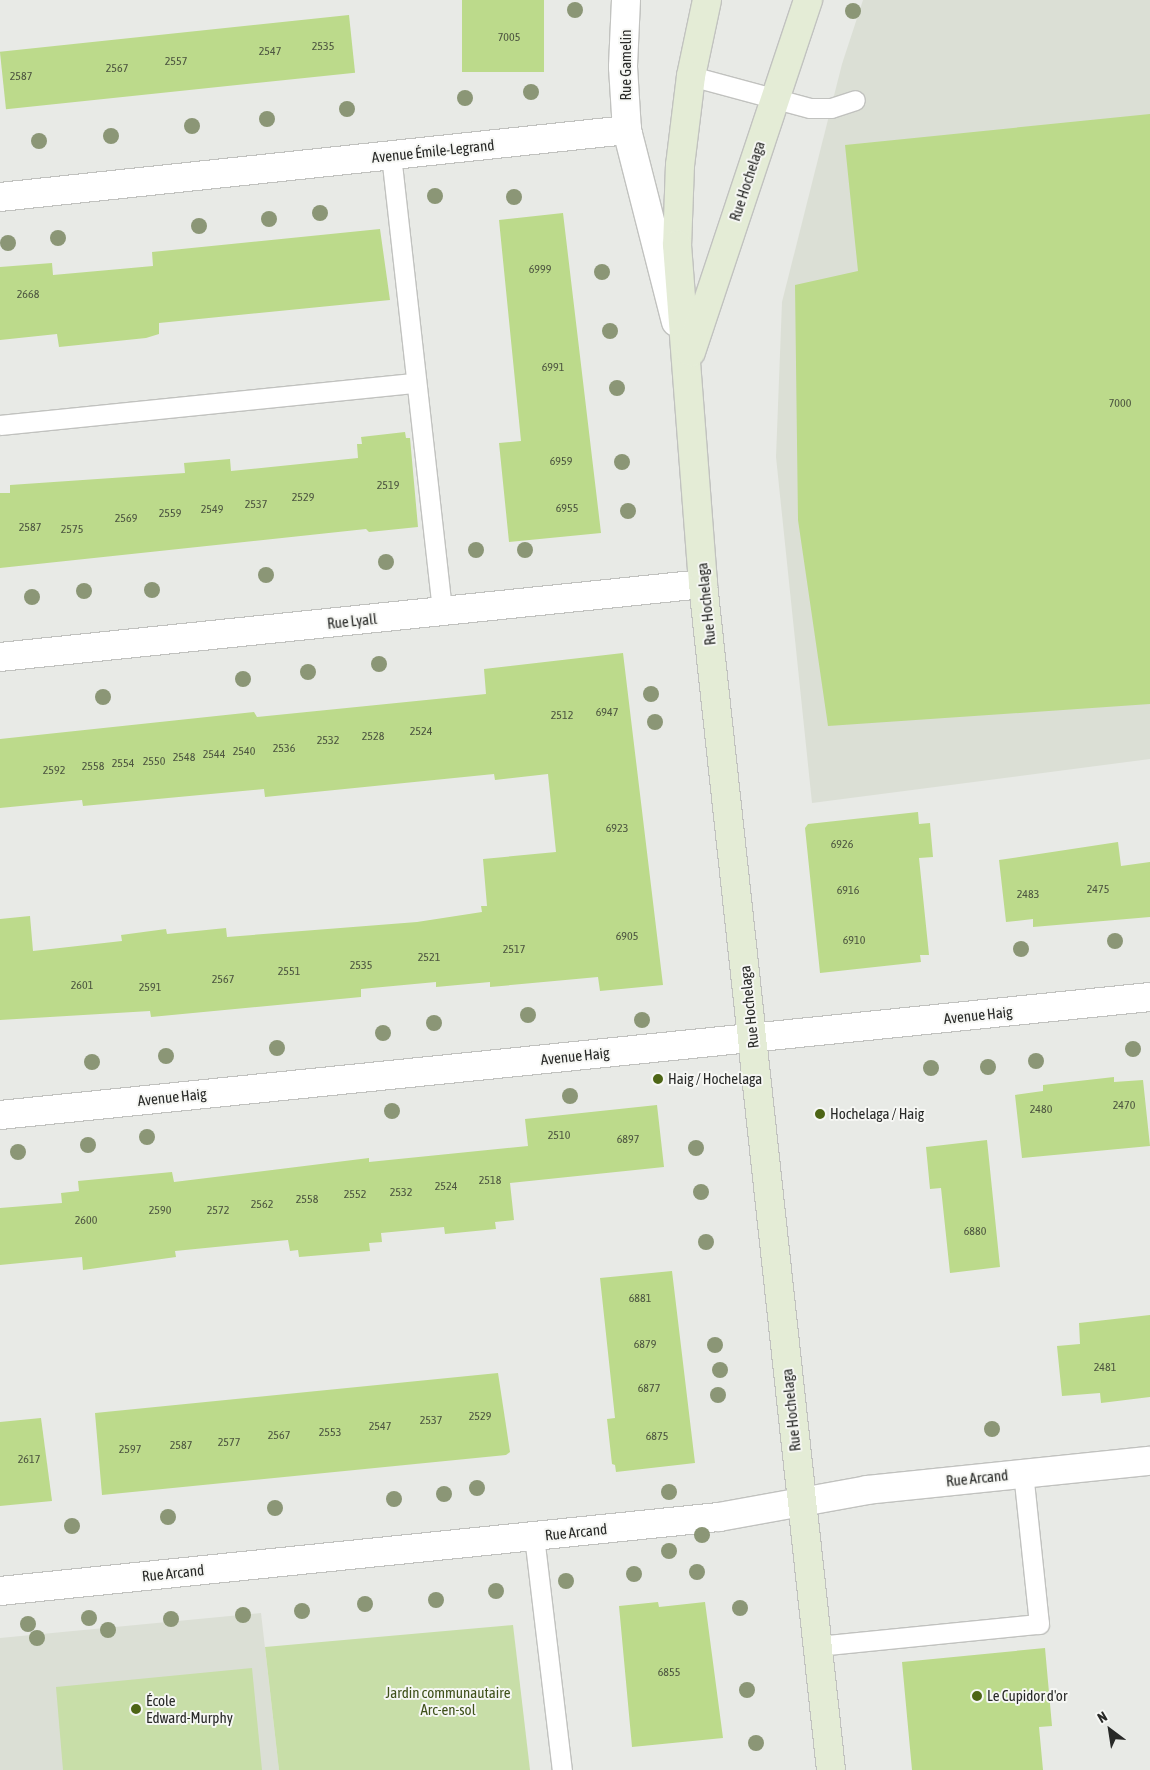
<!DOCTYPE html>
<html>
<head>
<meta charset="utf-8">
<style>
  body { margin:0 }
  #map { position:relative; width:1150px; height:1770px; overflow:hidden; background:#e8eae6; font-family:"Asap Condensed",sans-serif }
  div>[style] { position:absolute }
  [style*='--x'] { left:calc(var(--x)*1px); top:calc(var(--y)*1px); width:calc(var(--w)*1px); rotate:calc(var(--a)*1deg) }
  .built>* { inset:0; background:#dbdfd5 }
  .green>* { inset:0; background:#c8dea8 }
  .building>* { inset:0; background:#bcda8b; transform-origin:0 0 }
  .roads { filter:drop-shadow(1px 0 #c1c2bf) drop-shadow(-1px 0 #c1c2bf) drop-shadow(0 1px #c1c2bf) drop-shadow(0 -1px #c1c2bf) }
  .service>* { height:19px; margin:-9.5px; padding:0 9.5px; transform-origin:9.5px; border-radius:9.5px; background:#fff }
  .minor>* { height:28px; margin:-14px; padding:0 14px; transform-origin:14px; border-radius:14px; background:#fff }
  .tertiary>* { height:28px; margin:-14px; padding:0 14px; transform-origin:14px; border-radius:14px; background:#fff }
  .secondary>* { height:28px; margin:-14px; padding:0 14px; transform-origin:14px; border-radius:14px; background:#e4ecd6 }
  .trees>* { width:16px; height:16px; margin:-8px; border-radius:50%; background:#8b9676 }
  .dots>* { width:14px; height:14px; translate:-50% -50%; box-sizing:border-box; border:2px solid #f6f7f4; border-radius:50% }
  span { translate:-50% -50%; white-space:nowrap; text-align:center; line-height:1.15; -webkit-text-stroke:4px #f6f7f4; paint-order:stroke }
  .number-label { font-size:12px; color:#4d5540 }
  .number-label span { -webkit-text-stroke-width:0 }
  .street-label { font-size:15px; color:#282927 }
  .poi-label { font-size:15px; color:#282927 }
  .left { translate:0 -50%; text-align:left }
  .park-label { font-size:15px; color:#3f511a }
  .north { position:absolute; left:1085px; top:1705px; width:50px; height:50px; -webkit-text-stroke:4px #f6f7f4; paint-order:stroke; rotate:329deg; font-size:14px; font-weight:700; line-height:20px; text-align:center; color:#282927 }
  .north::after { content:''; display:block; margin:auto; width:18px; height:22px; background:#282927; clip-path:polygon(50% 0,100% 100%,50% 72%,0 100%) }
</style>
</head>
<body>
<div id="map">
  <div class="built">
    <div style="clip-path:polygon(863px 0,1150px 0,1150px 759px,812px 803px,776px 457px,782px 302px,842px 64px)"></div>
    <div style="clip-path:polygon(261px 1613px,279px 1770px,0 1770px,0 1638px)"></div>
  </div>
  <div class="green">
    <div style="clip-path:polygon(513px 1625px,530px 1770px,279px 1770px,265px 1647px)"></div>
    <div style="clip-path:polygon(252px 1668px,262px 1770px,63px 1770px,56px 1687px)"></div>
  </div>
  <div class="building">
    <div style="left:462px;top:0;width:82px;height:72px"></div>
    <div style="left:349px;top:15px;width:58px;height:351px;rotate:84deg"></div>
    <div style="clip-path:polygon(1150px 114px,1150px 704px,828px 726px,798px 520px,795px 285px,858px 271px,845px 145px)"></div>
    <div style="clip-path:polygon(563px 213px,601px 533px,509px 542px,499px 443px,521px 441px,499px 220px)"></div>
    <div style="clip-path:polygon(380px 229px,390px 300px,159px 323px,159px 334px,146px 338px,59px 347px,57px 334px,0 340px,0 267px,52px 263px,53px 275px,120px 269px,153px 266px,152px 252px)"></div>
    <div style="clip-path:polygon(405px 432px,406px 438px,410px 438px,418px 527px,369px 532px,366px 529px,0 568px,0 493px,10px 493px,10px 485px,185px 473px,184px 463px,230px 459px,231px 471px,358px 458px,357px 444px,362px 444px,361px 437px)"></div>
    <div style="clip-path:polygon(623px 653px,663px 985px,600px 991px,598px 977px,490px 987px,490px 982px,436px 987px,436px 982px,361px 989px,361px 997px,151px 1017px,150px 1011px,0 1020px,0 919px,30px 916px,33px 951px,122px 941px,121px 935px,166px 929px,167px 934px,226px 928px,227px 937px,417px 922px,482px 912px,481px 906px,487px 906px,483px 859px,556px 852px,548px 774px,495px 780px,494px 774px,265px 797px,264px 789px,83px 806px,82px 800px,0 808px,0 739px,254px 712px,257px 717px,486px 694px,484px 669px)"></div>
    <div style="clip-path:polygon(918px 812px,919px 824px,930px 823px,933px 857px,919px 858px,929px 955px,920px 955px,921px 962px,820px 973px,805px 828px,808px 824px)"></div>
    <div style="clip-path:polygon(1118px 842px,1121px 866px,1150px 862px,1150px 917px,1033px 927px,1033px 919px,1006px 922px,999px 860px)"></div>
    <div style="clip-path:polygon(1114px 1077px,1114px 1082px,1143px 1080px,1150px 1146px,1022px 1158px,1015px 1095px,1043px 1091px,1043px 1085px)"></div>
    <div style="clip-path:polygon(657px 1105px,664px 1167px,510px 1183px,514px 1220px,495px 1222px,496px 1229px,445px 1234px,444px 1227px,381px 1233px,382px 1242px,369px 1243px,370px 1251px,299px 1257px,298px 1250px,290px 1251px,288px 1240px,175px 1251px,176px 1257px,83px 1270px,82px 1257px,0 1265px,0 1208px,62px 1203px,61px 1193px,79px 1191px,78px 1181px,172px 1172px,174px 1182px,369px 1158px,369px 1162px,528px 1146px,525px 1119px)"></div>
    <div style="clip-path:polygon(987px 1140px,1000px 1267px,950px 1273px,941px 1188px,930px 1189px,926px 1147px)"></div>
    <div style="clip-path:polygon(672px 1271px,695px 1463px,616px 1472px,615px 1465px,612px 1464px,607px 1419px,615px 1418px,600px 1278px)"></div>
    <div style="clip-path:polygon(1150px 1315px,1150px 1397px,1101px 1403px,1100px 1393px,1062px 1396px,1057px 1346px,1080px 1344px,1079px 1323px)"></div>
    <div style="clip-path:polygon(498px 1373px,510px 1452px,506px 1455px,102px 1495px,95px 1413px)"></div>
    <div style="clip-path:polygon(41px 1418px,52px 1501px,0 1506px,0 1422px)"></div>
    <div style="clip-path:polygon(658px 1602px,659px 1607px,705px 1602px,723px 1738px,632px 1747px,619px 1606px)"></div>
    <div style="clip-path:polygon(1045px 1648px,1052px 1726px,1039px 1727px,1043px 1770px,912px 1770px,902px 1662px)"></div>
  </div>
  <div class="roads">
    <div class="service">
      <div style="--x:691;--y:76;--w:123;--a:15.1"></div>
      <div style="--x:810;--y:108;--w:21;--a:0"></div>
      <div style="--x:831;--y:108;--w:25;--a:-18"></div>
      <div style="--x:391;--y:155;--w:460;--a:83.6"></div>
      <div style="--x:0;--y:425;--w:418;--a:-5.8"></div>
      <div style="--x:534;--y:1536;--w:236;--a:83.2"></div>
      <div style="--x:817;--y:1646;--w:223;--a:-5.7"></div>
      <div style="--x:1039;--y:1624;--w:152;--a:-96"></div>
    </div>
    <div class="minor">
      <div style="--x:626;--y:0;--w:67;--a:92.6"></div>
      <div style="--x:623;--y:67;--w:63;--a:86.4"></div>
      <div style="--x:627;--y:130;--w:198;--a:75.7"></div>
      <div style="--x:0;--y:197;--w:631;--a:-6.1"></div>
      <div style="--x:0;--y:657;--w:707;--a:-5.93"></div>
      <div style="--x:0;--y:1591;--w:723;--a:-5.88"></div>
      <div style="--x:719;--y:1517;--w:150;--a:-10.3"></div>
      <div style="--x:867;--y:1490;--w:284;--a:-5.9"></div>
    </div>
    <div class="tertiary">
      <div style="--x:0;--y:1115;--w:1156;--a:-5.86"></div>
    </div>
    <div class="secondary">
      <div style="--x:707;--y:0;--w:78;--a:101.9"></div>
      <div style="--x:691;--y:76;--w:90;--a:97"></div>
      <div style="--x:680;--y:165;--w:80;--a:92.1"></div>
      <div style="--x:677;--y:245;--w:340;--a:85.6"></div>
      <div style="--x:703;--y:584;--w:1193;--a:83.84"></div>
      <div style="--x:691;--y:352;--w:371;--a:-71.6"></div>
    </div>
  </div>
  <div class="trees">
    <div style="left:575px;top:10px"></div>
    <div style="left:853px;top:11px"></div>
    <div style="left:531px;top:92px"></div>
    <div style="left:465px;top:98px"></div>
    <div style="left:347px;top:109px"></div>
    <div style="left:267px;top:119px"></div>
    <div style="left:192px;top:126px"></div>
    <div style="left:111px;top:136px"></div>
    <div style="left:39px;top:141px"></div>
    <div style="left:435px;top:196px"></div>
    <div style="left:514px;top:197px"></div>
    <div style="left:320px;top:213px"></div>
    <div style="left:269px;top:219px"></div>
    <div style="left:199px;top:226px"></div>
    <div style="left:58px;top:238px"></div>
    <div style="left:8px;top:243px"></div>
    <div style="left:602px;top:272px"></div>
    <div style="left:610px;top:331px"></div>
    <div style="left:617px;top:388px"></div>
    <div style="left:622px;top:462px"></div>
    <div style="left:628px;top:511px"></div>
    <div style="left:476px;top:550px"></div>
    <div style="left:525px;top:550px"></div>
    <div style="left:386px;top:562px"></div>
    <div style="left:266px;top:575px"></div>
    <div style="left:152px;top:590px"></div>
    <div style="left:84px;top:591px"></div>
    <div style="left:32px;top:597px"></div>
    <div style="left:379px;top:664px"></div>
    <div style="left:308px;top:672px"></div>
    <div style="left:243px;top:679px"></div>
    <div style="left:651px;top:694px"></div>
    <div style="left:103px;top:697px"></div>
    <div style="left:655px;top:722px"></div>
    <div style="left:1115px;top:941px"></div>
    <div style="left:1021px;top:949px"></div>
    <div style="left:528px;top:1015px"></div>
    <div style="left:642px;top:1020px"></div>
    <div style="left:434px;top:1023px"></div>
    <div style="left:383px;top:1033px"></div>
    <div style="left:277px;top:1048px"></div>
    <div style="left:1133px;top:1049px"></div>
    <div style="left:166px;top:1056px"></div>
    <div style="left:1036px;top:1061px"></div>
    <div style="left:92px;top:1062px"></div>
    <div style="left:988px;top:1067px"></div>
    <div style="left:931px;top:1068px"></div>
    <div style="left:570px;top:1096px"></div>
    <div style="left:392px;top:1111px"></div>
    <div style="left:147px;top:1137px"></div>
    <div style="left:88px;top:1145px"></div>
    <div style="left:696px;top:1148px"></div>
    <div style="left:18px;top:1152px"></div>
    <div style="left:701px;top:1192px"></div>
    <div style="left:706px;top:1242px"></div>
    <div style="left:715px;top:1345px"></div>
    <div style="left:720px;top:1370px"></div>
    <div style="left:718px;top:1395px"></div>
    <div style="left:992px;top:1429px"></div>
    <div style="left:477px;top:1488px"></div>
    <div style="left:669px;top:1492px"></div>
    <div style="left:444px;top:1494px"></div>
    <div style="left:394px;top:1499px"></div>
    <div style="left:275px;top:1508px"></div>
    <div style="left:168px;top:1517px"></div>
    <div style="left:72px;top:1526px"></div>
    <div style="left:702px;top:1535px"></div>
    <div style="left:669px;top:1551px"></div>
    <div style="left:697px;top:1572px"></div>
    <div style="left:634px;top:1574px"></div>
    <div style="left:566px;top:1581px"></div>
    <div style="left:496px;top:1591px"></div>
    <div style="left:436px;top:1600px"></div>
    <div style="left:365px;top:1604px"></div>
    <div style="left:740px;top:1608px"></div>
    <div style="left:302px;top:1611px"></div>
    <div style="left:243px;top:1615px"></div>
    <div style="left:89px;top:1618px"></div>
    <div style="left:171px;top:1619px"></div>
    <div style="left:28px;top:1624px"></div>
    <div style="left:108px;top:1630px"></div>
    <div style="left:37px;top:1638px"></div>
    <div style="left:747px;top:1690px"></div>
    <div style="left:756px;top:1743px"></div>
  </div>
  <div class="dots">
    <div style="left:658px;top:1079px;background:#4d6515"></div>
    <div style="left:820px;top:1114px;background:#4d6515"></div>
    <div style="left:977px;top:1696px;background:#4d6515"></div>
    <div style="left:136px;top:1709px;background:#4d6515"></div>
  </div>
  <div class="number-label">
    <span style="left:509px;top:38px">7005</span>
    <span style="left:323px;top:47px">2535</span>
    <span style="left:270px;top:52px">2547</span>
    <span style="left:176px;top:62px">2557</span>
    <span style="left:117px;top:69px">2567</span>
    <span style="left:21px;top:77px">2587</span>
    <span style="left:540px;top:270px">6999</span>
    <span style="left:28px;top:295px">2668</span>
    <span style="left:553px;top:368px">6991</span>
    <span style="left:1120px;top:404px">7000</span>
    <span style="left:561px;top:462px">6959</span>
    <span style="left:388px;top:486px">2519</span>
    <span style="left:303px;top:498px">2529</span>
    <span style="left:256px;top:505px">2537</span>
    <span style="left:567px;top:509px">6955</span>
    <span style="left:212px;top:510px">2549</span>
    <span style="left:170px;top:514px">2559</span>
    <span style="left:126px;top:519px">2569</span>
    <span style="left:30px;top:528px">2587</span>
    <span style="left:72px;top:530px">2575</span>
    <span style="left:607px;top:713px">6947</span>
    <span style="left:562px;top:716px">2512</span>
    <span style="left:421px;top:732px">2524</span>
    <span style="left:373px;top:737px">2528</span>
    <span style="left:328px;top:741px">2532</span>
    <span style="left:284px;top:749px">2536</span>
    <span style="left:244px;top:752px">2540</span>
    <span style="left:214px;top:755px">2544</span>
    <span style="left:184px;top:758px">2548</span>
    <span style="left:154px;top:762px">2550</span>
    <span style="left:123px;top:764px">2554</span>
    <span style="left:93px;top:767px">2558</span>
    <span style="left:54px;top:771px">2592</span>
    <span style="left:617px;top:829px">6923</span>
    <span style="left:842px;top:845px">6926</span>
    <span style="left:1098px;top:890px">2475</span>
    <span style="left:848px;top:891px">6916</span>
    <span style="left:1028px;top:895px">2483</span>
    <span style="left:627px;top:937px">6905</span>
    <span style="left:854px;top:941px">6910</span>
    <span style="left:514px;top:950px">2517</span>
    <span style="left:429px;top:958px">2521</span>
    <span style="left:361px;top:966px">2535</span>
    <span style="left:289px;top:972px">2551</span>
    <span style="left:223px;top:980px">2567</span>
    <span style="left:82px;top:986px">2601</span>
    <span style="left:150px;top:988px">2591</span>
    <span style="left:1124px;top:1106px">2470</span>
    <span style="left:1041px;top:1110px">2480</span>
    <span style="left:559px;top:1136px">2510</span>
    <span style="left:628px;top:1140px">6897</span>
    <span style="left:490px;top:1181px">2518</span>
    <span style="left:446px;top:1187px">2524</span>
    <span style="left:401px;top:1193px">2532</span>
    <span style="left:355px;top:1195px">2552</span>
    <span style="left:307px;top:1200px">2558</span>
    <span style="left:262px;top:1205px">2562</span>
    <span style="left:160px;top:1211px">2590</span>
    <span style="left:218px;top:1211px">2572</span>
    <span style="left:86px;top:1221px">2600</span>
    <span style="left:975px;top:1232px">6880</span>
    <span style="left:640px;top:1299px">6881</span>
    <span style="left:645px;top:1345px">6879</span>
    <span style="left:1105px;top:1368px">2481</span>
    <span style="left:649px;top:1389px">6877</span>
    <span style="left:480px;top:1417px">2529</span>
    <span style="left:431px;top:1421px">2537</span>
    <span style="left:380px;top:1427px">2547</span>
    <span style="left:330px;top:1433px">2553</span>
    <span style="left:279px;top:1436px">2567</span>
    <span style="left:657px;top:1437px">6875</span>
    <span style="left:229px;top:1443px">2577</span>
    <span style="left:181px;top:1446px">2587</span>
    <span style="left:130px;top:1450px">2597</span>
    <span style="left:29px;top:1460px">2617</span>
    <span style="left:669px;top:1673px">6855</span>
  </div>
  <div class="street-label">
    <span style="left:626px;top:65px;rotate:-90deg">Rue Gamelin</span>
    <span style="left:433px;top:151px;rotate:-6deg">Avenue Émile-Legrand</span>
    <span style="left:747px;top:181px;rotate:-72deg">Rue Hochelaga</span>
    <span style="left:706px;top:604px;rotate:-96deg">Rue Hochelaga</span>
    <span style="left:352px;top:621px;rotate:-6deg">Rue Lyall</span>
    <span style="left:749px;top:1007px;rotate:-96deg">Rue Hochelaga</span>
    <span style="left:978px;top:1015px;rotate:-6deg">Avenue Haig</span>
    <span style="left:575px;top:1056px;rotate:-6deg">Avenue Haig</span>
    <span style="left:172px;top:1097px;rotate:-6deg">Avenue Haig</span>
    <span style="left:791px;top:1410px;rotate:-96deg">Rue Hochelaga</span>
    <span style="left:977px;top:1478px;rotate:-6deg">Rue Arcand</span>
    <span style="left:576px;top:1532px;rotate:-6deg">Rue Arcand</span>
    <span style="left:173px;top:1573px;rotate:-6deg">Rue Arcand</span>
  </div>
  <div class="poi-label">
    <span class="left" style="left:668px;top:1079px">Haig / Hochelaga</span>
    <span class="left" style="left:830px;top:1114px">Hochelaga / Haig</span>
    <span class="left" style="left:987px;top:1696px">Le Cupidor d'or</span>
    <span class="left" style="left:146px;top:1709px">École<br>Edward-Murphy</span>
  </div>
  <div class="park-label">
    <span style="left:448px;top:1701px">Jardin communautaire<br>Arc-en-sol</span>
  </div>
  <div class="north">N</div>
</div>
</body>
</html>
